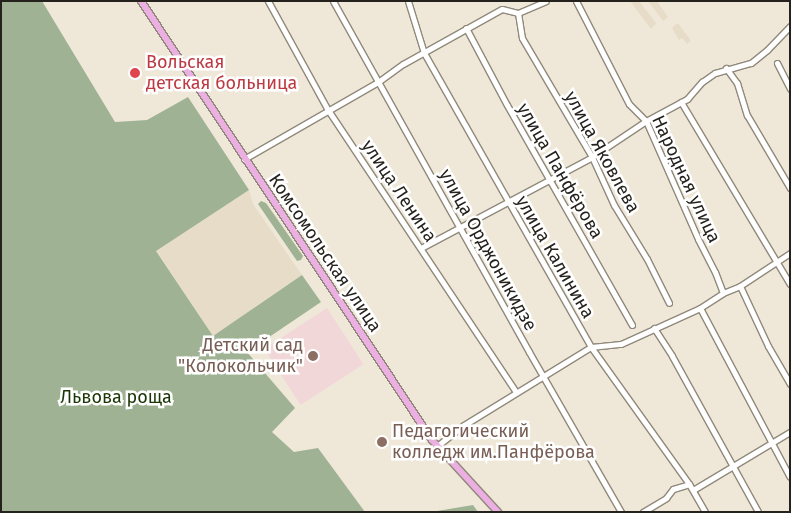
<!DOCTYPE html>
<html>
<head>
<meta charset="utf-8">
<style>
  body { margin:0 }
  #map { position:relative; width:791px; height:513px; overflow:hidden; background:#efe8d9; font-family:"Fira Sans",sans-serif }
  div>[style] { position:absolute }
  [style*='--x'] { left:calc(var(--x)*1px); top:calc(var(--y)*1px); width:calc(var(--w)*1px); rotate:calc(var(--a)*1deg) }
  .built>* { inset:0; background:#e7dcc7 }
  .education>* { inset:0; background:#f2d7d9; transform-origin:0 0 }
  .forest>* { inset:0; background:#9fb394 }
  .roads { filter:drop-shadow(1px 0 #90897b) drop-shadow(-1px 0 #90897b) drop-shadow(0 1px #90897b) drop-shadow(0 -1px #90897b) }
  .minor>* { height:5px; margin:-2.5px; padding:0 2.5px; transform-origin:2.5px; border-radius:2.5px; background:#fff }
  .major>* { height:6px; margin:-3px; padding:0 3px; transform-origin:3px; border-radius:3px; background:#ebafe1 }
  .dots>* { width:14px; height:14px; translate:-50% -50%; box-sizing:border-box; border:2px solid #fff; border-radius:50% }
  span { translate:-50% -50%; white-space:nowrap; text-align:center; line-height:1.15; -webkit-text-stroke:5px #fff; paint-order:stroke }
  .health-label { font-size:18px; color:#be3a42 }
  .left { translate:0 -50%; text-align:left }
  .street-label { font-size:18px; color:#25221d }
  .education-label { font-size:18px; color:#785e54 }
  .right { translate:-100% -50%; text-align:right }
  .park-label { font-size:18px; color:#1b3606 }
  .frame { position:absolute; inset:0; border:2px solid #25221d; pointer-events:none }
</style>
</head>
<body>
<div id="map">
  <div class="built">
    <div style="clip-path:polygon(630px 1px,639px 1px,656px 23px,651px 29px)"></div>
    <div style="clip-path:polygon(648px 1px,657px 1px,668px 17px,663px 21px)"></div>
    <div style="clip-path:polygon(678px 23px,691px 41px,687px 44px,682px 38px,679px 40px,672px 28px)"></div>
    <div style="clip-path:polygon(249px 190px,253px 204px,302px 275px,213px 336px,156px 250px)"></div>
  </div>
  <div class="education">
    <div style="left:327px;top:308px;width:67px;height:75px;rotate:57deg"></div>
  </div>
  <div class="forest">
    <div style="clip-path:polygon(1px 1px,42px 1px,115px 122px,147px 120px,188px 97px,249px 190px,156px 251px,213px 336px,302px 275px,321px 302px,247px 352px,295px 408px,272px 432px,294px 452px,318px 448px,365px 512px,1px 512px)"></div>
    <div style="clip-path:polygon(261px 201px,266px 203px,303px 256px,301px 260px,297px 261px,258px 204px)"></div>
    <div style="clip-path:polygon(473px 505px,478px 512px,431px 512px)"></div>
  </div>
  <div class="roads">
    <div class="minor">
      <div style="--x:268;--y:1;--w:124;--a:61.2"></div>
      <div style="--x:328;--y:110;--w:339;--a:56.3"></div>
      <div style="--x:333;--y:1;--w:402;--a:60.8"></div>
      <div style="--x:529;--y:352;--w:185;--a:60.1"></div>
      <div style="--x:408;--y:1;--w:54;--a:72.9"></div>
      <div style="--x:424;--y:53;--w:338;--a:60.4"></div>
      <div style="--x:591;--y:347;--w:168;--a:54.4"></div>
      <div style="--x:689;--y:484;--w:32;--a:60"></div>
      <div style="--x:576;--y:1;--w:116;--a:62.8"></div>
      <div style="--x:629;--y:104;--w:24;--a:45"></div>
      <div style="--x:646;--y:121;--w:129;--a:66.2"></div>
      <div style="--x:698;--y:239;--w:37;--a:63"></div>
      <div style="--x:715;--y:272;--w:22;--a:69"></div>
      <div style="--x:518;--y:13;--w:25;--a:81"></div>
      <div style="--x:522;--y:38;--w:138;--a:59.5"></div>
      <div style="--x:592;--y:157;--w:53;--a:65.4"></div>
      <div style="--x:614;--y:205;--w:63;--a:58.6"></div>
      <div style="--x:647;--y:259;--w:49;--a:63.4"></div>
      <div style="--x:466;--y:28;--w:87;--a:62"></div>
      <div style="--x:507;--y:105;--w:253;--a:60.4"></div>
      <div style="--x:777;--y:63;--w:29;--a:63"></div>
      <div style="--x:726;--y:68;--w:19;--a:54"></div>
      <div style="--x:737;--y:83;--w:34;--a:73"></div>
      <div style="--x:747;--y:115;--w:85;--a:59.5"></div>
      <div style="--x:681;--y:102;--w:212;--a:59.1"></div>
      <div style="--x:244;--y:159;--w:155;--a:-29.9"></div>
      <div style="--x:378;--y:82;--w:31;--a:-36"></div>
      <div style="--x:403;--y:64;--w:113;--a:-29.1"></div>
      <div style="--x:502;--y:9;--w:16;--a:14"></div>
      <div style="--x:518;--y:13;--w:30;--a:-23"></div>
      <div style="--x:421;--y:248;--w:194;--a:-28"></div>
      <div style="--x:592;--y:157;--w:65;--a:-33.7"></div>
      <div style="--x:646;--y:121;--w:47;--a:-28.2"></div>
      <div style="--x:687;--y:99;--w:23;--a:-49"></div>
      <div style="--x:702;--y:82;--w:16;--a:-35"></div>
      <div style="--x:715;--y:73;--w:37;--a:-16"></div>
      <div style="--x:751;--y:63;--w:21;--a:-39"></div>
      <div style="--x:767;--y:50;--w:33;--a:-46"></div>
      <div style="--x:740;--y:286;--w:66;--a:65"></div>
      <div style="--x:768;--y:346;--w:44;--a:59.9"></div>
      <div style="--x:700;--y:308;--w:191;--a:62"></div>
      <div style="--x:654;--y:328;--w:33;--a:57"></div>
      <div style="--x:672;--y:356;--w:178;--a:61.1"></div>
      <div style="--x:437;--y:446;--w:34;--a:-38"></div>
      <div style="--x:464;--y:425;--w:149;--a:-31.6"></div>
      <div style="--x:591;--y:347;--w:30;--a:-6"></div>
      <div style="--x:621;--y:344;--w:87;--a:-24.5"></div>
      <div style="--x:700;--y:308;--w:27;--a:-33"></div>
      <div style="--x:723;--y:293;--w:18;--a:-22"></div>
      <div style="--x:740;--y:286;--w:60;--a:-33.4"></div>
      <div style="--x:693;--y:490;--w:113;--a:-30.9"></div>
      <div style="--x:643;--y:512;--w:27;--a:-31"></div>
      <div style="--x:666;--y:498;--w:11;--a:-52"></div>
      <div style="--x:673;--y:489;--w:17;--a:-17"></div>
    </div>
    <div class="major">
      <div style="--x:141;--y:1;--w:527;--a:56.46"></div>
      <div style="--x:432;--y:440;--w:98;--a:47.5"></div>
    </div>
  </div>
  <div class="dots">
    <div style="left:135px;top:73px;background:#e0444e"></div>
    <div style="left:313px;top:356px;background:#8d6e63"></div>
    <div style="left:382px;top:442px;background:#8d6e63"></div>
  </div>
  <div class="health-label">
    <span class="left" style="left:146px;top:73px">Вольская<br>детская больница</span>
  </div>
  <div class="street-label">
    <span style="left:602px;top:152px;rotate:61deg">улица Яковлева</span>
    <span style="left:560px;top:171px;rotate:60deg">улица Панфёрова</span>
    <span style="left:686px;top:179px;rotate:65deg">Народная улица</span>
    <span style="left:399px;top:191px;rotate:56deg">улица Ленина</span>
    <span style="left:488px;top:250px;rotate:61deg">улица Орджоникидзе</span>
    <span style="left:325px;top:253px;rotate:56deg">Комсомольская улица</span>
    <span style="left:555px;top:257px;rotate:60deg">улица Калинина</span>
  </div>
  <div class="education-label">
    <span class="right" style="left:303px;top:356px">Детский сад<br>"Колокольчик"</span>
    <span class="left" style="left:392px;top:442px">Педагогический<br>колледж им.Панфёрова</span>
  </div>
  <div class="park-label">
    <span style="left:116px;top:397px">Львова роща</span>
  </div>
  <div class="frame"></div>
</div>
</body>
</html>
